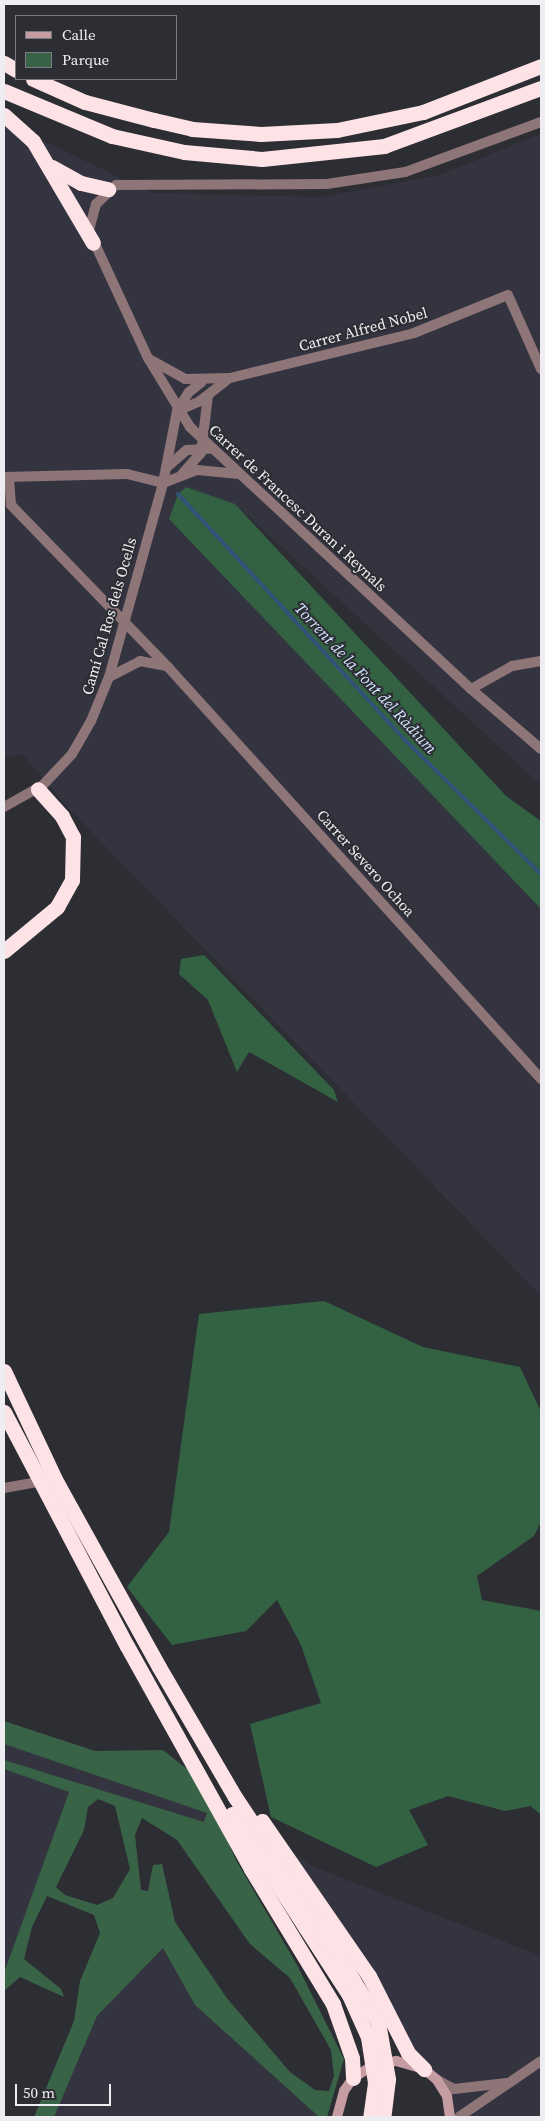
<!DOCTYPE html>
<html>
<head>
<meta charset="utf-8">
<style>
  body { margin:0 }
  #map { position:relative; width:545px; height:2121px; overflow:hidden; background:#2d2d34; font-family:"Source Serif 4",serif }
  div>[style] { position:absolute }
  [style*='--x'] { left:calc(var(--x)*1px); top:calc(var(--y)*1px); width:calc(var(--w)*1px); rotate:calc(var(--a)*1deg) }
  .built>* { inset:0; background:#343441 }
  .green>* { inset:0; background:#396346 }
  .forest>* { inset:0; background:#336243 }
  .stream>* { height:4px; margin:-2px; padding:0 2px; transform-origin:2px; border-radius:2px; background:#325377 }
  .street>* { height:10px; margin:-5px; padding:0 5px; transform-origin:5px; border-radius:5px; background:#8e7577 }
  .secondary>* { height:10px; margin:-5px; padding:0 5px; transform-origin:5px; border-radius:5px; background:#c59ca1 }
  .highway>* { height:15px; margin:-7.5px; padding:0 7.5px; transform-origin:7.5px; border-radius:7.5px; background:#fde3e5 }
  .highway-bridge>* { height:15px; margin:-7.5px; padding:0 7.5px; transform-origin:7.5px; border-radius:7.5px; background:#fde3e5 }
  span { translate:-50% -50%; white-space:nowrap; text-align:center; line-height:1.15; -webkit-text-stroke:4px #2d2d34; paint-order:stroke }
  .street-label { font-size:15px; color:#eeeef2 }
  .water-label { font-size:16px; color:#d1e6ff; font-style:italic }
  .frame { position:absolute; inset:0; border:5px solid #eeeef2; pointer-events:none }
  .legend { position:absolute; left:15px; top:15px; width:162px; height:65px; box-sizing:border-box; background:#2d2d34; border:1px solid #7a7a80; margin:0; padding:6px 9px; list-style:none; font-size:15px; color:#eeeef2 }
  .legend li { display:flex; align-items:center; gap:10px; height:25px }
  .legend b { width:25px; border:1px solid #7a7a80 }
  .scale { position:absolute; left:15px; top:2084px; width:96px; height:22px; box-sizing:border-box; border:2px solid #eeeef2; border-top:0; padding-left:6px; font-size:15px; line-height:18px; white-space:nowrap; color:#eeeef2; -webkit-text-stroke:4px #2d2d34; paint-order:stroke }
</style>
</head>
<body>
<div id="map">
  <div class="built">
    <div style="clip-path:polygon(4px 122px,152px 193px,322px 197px,440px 175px,541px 134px,541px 785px,235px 504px,186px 487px,169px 519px,541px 909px,541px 1296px,72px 812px,22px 754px,4px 758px)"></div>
    <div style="clip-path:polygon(4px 1744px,208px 1813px,204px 1822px,4px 1760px)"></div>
    <div style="clip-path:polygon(4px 1769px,69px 1792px,4px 1973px)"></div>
    <div style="clip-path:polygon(283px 1847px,314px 1867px,541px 1956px,541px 2117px,450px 2117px,447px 2096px,424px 2069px)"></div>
    <div style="clip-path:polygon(163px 1948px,195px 2005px,319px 2117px,54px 2117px,97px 2016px)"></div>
  </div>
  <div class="green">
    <div style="clip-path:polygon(evenodd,4px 1721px,95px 1751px,163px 1750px,187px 1769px,206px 1794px,236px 1860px,297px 1965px,344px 2059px,327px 2117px,319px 2117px,195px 2005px,163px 1948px,97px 2016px,54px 2117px,34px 2117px,74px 2021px,80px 1981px,100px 1933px,94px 1915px,47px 1896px,32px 1927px,24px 1959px,61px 1989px,64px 1997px,20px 1977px,4px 1991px,4px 1973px,69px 1792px,4px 1769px,4px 1760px,204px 1822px,207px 1813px,4px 1744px,4px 1721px,98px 1799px,115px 1806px,130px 1869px,113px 1898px,97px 1905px,65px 1895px,56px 1887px,84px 1830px,88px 1807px,98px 1799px,4px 1721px,142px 1818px,177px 1840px,250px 1944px,290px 1978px,331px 2050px,334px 2076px,329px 2091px,315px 2090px,290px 2072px,226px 1997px,175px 1922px,162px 1864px,153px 1865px,148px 1891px,141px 1890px,135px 1835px,142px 1818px)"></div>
  </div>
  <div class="forest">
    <div style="clip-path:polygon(186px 487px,235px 504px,506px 796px,541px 821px,541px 909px,169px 519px,178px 494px)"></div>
    <div style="clip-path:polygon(204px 955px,334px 1090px,338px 1102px,249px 1052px,237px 1072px,208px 1000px,179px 974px,181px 959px)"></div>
    <div style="clip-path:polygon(324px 1301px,423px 1347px,520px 1367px,541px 1412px,541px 1522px,534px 1536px,477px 1576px,482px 1600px,541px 1611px,541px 1815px,531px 1806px,505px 1811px,448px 1796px,409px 1810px,428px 1845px,376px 1867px,271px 1817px,250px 1724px,321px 1703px,301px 1645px,277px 1600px,246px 1631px,172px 1645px,127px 1587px,169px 1532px,199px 1314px)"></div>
  </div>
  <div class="stream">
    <div style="--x:178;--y:494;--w:332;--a:47.3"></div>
    <div style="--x:403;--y:738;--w:194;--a:44.6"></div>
  </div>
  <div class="street">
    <div style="--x:541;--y:122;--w:145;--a:159.8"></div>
    <div style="--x:405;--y:172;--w:79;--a:171.3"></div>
    <div style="--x:327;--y:184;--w:211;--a:179.7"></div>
    <div style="--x:116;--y:185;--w:28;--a:136"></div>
    <div style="--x:96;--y:204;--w:28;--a:105"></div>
    <div style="--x:89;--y:231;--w:140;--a:65.1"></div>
    <div style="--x:148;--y:358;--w:81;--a:58.7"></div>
    <div style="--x:190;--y:427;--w:384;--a:43"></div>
    <div style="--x:471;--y:689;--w:92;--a:40.6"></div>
    <div style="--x:151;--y:360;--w:39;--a:29"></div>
    <div style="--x:185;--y:379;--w:45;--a:-1.3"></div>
    <div style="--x:230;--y:378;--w:189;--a:-13.7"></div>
    <div style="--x:414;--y:333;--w:101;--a:-22"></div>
    <div style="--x:508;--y:295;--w:81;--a:66"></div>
    <div style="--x:177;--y:411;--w:25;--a:-23"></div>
    <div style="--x:200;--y:401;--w:34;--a:-38"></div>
    <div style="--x:166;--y:468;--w:28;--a:-41"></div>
    <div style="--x:187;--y:450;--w:22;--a:-3"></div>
    <div style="--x:182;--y:474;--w:28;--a:-48"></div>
    <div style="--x:201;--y:453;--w:58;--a:-83.1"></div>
    <div style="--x:4;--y:477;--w:123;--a:-1.4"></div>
    <div style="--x:127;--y:474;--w:37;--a:14"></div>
    <div style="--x:9;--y:477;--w:28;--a:86"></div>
    <div style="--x:11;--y:505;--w:226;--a:45.9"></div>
    <div style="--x:168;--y:667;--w:556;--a:47.84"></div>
    <div style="--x:163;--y:483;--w:36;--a:-21"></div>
    <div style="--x:197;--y:470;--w:42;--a:5.4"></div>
    <div style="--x:109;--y:677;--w:35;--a:-27"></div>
    <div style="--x:140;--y:661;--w:26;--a:11"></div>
    <div style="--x:471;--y:689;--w:47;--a:-29.3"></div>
    <div style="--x:512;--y:666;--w:29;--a:-10"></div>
    <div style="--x:4;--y:807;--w:45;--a:-29.4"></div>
    <div style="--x:43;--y:785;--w:42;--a:-46.9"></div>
    <div style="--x:72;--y:754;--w:38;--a:-60"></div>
    <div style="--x:91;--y:721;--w:48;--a:-67.8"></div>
    <div style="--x:109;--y:677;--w:201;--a:-74.4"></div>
    <div style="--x:163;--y:483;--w:73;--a:-79"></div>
    <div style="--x:177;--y:411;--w:22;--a:-58"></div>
    <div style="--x:189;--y:392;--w:16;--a:-38"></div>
    <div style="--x:4;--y:1488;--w:35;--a:-10"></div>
    <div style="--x:437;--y:2080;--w:19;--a:28"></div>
    <div style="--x:454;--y:2089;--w:53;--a:-6.5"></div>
    <div style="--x:459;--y:2117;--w:99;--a:-34.3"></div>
  </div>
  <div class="secondary">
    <div style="--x:337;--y:2117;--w:27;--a:-75"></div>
    <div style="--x:344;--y:2091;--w:16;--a:-55"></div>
    <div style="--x:353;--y:2078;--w:22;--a:-32"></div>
    <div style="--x:372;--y:2066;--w:25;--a:-12"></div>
    <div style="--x:396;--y:2061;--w:29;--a:16"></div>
    <div style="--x:424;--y:2069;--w:17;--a:40"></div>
    <div style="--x:437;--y:2080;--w:19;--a:58"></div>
    <div style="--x:447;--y:2096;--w:21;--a:82"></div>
  </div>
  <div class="highway">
    <div style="--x:4;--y:63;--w:14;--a:30"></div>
    <div style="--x:33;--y:79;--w:57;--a:23.9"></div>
    <div style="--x:85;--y:102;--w:71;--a:14.6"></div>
    <div style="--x:154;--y:120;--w:39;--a:13"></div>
    <div style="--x:192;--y:129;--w:69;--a:4.1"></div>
    <div style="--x:261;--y:134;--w:76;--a:-3"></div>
    <div style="--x:337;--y:130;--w:88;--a:-11.8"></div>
    <div style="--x:423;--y:112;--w:127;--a:-21.3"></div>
    <div style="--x:4;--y:91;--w:117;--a:22.6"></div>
    <div style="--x:112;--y:136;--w:74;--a:12.5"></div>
    <div style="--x:184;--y:152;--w:78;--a:5.1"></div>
    <div style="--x:262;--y:159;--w:123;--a:-6.1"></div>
    <div style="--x:384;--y:146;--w:167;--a:-20.3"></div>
    <div style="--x:4;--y:115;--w:39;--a:42"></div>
    <div style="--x:33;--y:141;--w:118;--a:59.5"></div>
    <div style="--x:52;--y:167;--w:33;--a:29"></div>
    <div style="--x:81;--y:183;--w:28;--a:13"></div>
    <div style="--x:4;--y:951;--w:69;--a:-39.7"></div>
    <div style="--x:57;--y:907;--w:31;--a:-61"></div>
    <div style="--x:72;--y:880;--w:43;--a:-88.7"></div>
    <div style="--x:73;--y:837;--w:24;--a:-118"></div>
    <div style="--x:62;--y:816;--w:36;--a:-132"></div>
    <div style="--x:4;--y:1371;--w:124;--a:64.7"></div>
    <div style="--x:57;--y:1483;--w:210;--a:61"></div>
    <div style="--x:159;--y:1667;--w:151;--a:59.7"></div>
    <div style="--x:235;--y:1797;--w:153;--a:56.2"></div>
    <div style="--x:4;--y:1412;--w:264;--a:62.3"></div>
    <div style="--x:127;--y:1646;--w:255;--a:60.9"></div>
    <div style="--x:251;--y:1869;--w:158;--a:58.7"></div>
    <div style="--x:333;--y:2004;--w:57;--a:70.6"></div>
    <div style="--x:352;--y:2058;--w:20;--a:87"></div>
    <div style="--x:232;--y:1814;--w:135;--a:57.1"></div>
    <div style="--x:262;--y:1821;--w:188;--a:55.4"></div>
    <div style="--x:369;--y:1976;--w:86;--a:63.1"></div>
    <div style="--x:408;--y:2053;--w:23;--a:45"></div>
  </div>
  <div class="highway-bridge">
    <div style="--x:320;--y:1924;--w:114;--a:59.4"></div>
    <div style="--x:378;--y:2022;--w:58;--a:80"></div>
    <div style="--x:388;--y:2079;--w:38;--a:97"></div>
    <div style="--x:305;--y:1927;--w:81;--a:57.1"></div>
    <div style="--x:349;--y:1995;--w:46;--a:65.7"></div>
    <div style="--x:368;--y:2037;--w:47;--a:81.3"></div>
    <div style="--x:375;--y:2083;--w:34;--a:98"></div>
  </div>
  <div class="street-label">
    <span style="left:363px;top:329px;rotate:-15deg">Carrer Alfred Nobel</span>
    <span style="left:298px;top:508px;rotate:43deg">Carrer de Francesc Duran i Reynals</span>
    <span style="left:109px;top:616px;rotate:-74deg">Camí Cal Ros dels Ocells</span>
    <span style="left:366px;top:863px;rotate:48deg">Carrer Severo Ochoa</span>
  </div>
  <div class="water-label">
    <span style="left:366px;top:678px;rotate:47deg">Torrent de la Font del Ràdium</span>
  </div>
  <div class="frame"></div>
  <ul class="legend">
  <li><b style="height:6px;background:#c59ca1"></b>Calle</li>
  <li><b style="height:14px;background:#396346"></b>Parque</li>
  </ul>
  <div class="scale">50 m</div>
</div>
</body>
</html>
